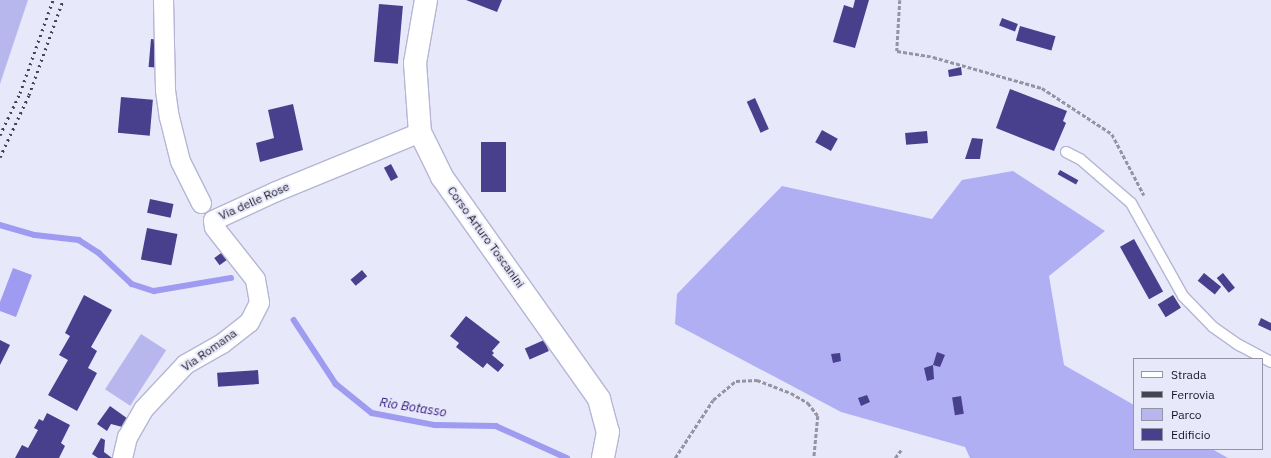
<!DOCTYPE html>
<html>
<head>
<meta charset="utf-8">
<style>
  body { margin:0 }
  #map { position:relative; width:1271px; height:458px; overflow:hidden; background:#e8e8fb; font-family:"IBM Plex Sans",sans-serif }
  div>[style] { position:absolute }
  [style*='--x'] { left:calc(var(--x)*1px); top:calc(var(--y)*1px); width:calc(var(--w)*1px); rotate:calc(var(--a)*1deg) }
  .green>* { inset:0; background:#b7b7ee; transform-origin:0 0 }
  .forest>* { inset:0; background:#b0aff4 }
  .water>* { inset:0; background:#9e9bf0 }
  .stream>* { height:5.5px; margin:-2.75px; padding:0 2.75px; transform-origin:2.75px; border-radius:2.75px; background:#9e9bf0 }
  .building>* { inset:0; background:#48408d; transform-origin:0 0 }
  .path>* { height:2.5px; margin-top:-1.25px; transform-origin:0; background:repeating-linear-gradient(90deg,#9494a4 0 4px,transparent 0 6px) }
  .roads { filter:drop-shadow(1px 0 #b5b6d4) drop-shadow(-1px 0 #b5b6d4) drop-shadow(0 1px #b5b6d4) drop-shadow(0 -1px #b5b6d4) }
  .service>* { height:10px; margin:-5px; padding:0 5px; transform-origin:5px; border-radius:5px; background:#fff }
  .minor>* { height:19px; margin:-9.5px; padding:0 9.5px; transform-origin:9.5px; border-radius:9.5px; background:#fff }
  .primary>* { height:22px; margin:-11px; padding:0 11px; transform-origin:11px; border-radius:11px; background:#fff }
  .rail>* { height:3px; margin-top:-1.5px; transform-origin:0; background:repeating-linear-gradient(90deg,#454551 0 2px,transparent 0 6px) }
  span { translate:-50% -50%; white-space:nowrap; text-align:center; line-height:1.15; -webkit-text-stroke:4px #e8e8fb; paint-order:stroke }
  .street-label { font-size:12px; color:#161621 }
  .water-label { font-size:13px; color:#321b7d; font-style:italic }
  .legend { position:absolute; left:1133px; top:358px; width:130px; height:92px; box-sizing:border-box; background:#e8e8fb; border:1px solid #9494a4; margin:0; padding:5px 7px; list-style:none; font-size:12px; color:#161621 }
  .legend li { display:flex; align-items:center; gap:8px; height:20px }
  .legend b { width:20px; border:1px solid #9494a4 }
</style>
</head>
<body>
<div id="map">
  <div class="green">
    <div style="clip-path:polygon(0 0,28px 0,0 84px)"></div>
    <div style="left:141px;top:334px;width:30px;height:66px;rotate:33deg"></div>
  </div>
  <div class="forest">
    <div style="clip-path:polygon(1013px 171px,1105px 231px,1049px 276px,1064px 365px,1134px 405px,1134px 449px,1212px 449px,1228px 458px,970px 458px,965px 447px,841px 412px,675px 324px,677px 294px,782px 186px,932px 219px,962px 180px)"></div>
  </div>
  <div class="water">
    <div style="clip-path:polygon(13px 268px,32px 275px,16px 317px,0 311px,0 302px)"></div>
  </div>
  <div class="stream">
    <div style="--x:0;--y:225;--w:36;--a:16"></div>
    <div style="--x:35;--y:235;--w:44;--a:6.5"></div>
    <div style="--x:79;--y:240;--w:24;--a:33"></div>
    <div style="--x:99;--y:253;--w:45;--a:43.2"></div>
    <div style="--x:132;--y:284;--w:23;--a:18"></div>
    <div style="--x:154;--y:291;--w:78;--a:-9.6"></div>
    <div style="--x:294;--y:320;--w:77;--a:56.7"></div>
    <div style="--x:336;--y:384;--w:46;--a:38.9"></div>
    <div style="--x:372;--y:413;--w:64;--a:10.8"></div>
    <div style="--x:435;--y:425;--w:61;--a:0.9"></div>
    <div style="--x:496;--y:426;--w:78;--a:24.3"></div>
  </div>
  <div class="building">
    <div style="clip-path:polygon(466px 0,502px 0,497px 12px)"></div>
    <div style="clip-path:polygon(855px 0,869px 0,855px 48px,833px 42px,844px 5px,853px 8px)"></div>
    <div style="left:379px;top:4px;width:24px;height:58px;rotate:5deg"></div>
    <div style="left:1002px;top:18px;width:17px;height:8px;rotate:21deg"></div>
    <div style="left:1020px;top:26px;width:37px;height:15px;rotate:16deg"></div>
    <div style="left:151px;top:39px;width:11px;height:28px;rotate:5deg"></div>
    <div style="clip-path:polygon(961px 67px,962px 75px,949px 77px,948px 70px)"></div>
    <div style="clip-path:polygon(1010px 89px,1067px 111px,1063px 121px,1066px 123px,1054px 151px,996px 128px)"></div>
    <div style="left:121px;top:97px;width:32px;height:36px;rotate:5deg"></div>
    <div style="left:755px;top:98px;width:34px;height:9px;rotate:66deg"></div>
    <div style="clip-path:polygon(293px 104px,303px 150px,260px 162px,256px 143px,274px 138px,268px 110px)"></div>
    <div style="left:822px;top:130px;width:18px;height:14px;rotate:29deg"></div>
    <div style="left:927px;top:131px;width:12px;height:22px;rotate:85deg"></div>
    <div style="clip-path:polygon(972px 138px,983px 139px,980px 159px,965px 159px)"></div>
    <div style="left:481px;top:142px;width:25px;height:50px"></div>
    <div style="left:391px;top:164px;width:15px;height:8px;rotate:62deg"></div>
    <div style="left:1060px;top:170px;width:21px;height:5px;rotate:29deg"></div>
    <div style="left:150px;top:199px;width:24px;height:14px;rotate:12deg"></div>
    <div style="left:147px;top:228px;width:31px;height:32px;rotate:11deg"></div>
    <div style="left:1134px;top:239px;width:60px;height:16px;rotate:61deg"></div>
    <div style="left:228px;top:248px;width:9px;height:17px;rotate:54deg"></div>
    <div style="left:362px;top:270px;width:8px;height:15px;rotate:50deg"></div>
    <div style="left:1204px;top:273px;width:22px;height:10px;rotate:39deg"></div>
    <div style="left:1223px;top:273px;width:19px;height:8px;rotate:51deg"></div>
    <div style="clip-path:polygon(84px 295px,112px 310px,91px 347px,97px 351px,88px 368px,97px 373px,77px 411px,48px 395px,68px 360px,59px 355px,70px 336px,65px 333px)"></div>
    <div style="left:1173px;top:295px;width:15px;height:18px;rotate:58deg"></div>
    <div style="clip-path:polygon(466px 316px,500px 342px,492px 351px,494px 353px,492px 355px,504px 365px,498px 372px,487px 363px,483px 368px,456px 347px,459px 343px,450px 336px)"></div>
    <div style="clip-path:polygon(1261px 318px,1271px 323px,1271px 331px,1258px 325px)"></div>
    <div style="clip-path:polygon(0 340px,10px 345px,0 365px)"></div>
    <div style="left:544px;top:340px;width:12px;height:21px;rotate:66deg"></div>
    <div style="clip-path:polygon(937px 352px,945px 355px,940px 367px,933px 365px)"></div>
    <div style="clip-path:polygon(840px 353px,841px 361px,833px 363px,831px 354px)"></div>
    <div style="clip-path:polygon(933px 365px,934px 379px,927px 381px,924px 368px)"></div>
    <div style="left:258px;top:370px;width:14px;height:41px;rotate:86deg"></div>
    <div style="clip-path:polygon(867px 395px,870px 402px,861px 406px,858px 398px)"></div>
    <div style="left:961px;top:396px;width:18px;height:9px;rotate:81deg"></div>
    <div style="clip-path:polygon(110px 406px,131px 421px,126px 428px,111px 424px,107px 431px,97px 424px)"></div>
    <div style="clip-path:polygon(47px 413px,70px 425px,61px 443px,65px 446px,59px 458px,15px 458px,22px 445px,28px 448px,38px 430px,34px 428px,39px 419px,43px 421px)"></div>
    <div style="clip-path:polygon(101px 438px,105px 440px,104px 452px,112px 458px,98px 458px,92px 454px)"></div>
  </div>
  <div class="path">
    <div style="--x:900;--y:0;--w:51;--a:93.4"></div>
    <div style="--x:897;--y:51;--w:36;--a:9"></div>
    <div style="--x:933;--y:57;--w:113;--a:15.9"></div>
    <div style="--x:1042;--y:88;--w:84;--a:33.3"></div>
    <div style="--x:1112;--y:134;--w:69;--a:62.3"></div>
    <div style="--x:675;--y:458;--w:69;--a:-56.8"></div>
    <div style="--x:713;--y:400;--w:30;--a:-40"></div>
    <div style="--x:736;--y:381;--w:21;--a:-3"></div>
    <div style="--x:757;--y:380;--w:36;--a:21"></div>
    <div style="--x:791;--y:393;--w:20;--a:30"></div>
    <div style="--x:808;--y:403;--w:16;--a:52"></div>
    <div style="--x:818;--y:416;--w:42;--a:95.4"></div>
    <div style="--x:895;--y:458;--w:10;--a:-53"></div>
  </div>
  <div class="roads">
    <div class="service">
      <div style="--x:1066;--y:152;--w:16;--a:27"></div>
      <div style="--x:1080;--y:159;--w:67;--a:40.8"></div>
      <div style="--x:1131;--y:203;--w:107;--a:60.8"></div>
      <div style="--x:1183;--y:296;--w:43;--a:45.9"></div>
      <div style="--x:1213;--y:327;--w:32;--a:35"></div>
      <div style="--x:1239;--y:345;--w:36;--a:28"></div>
    </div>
    <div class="minor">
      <div style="--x:163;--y:0;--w:90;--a:88.7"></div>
      <div style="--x:165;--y:90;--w:27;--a:82"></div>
      <div style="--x:169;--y:117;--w:45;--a:76"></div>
      <div style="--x:180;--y:161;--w:47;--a:63.4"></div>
      <div style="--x:122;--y:458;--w:22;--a:-77"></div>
      <div style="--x:127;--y:437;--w:32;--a:-60"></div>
      <div style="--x:143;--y:409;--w:62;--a:-47"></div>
      <div style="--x:185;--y:364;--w:43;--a:-29.6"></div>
      <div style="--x:222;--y:343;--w:34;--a:-38"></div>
      <div style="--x:249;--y:322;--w:22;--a:-63"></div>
      <div style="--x:259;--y:302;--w:23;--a:-100"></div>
      <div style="--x:255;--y:279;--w:66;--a:-128.3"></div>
      <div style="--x:214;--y:227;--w:7;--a:-98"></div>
      <div style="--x:213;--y:220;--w:69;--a:-24.7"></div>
      <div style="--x:276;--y:191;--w:156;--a:-22.3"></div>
    </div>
    <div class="primary">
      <div style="--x:426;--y:0;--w:64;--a:99.9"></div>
      <div style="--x:415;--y:63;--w:69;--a:85.9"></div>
      <div style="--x:420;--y:132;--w:50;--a:63.9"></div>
      <div style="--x:442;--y:177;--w:272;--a:54.7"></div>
      <div style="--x:599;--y:399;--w:34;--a:75"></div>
      <div style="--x:608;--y:432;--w:26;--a:101"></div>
    </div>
  </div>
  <div class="rail">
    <div style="--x:0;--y:135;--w:47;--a:-64.5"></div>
    <div style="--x:20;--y:93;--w:99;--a:-70.5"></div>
    <div style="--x:0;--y:157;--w:68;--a:-64.9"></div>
    <div style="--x:29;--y:95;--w:101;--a:-70.3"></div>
  </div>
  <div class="street-label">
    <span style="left:254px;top:201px;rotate:-24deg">Via delle Rose</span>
    <span style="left:486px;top:237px;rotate:54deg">Corso Arturo Toscanini</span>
    <span style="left:209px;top:350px;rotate:-35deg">Via Romana</span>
  </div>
  <div class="water-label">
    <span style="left:413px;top:408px;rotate:9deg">Rio Botasso</span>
  </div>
  <ul class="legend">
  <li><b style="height:5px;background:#fff"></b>Strada</li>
  <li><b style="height:5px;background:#454551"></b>Ferrovia</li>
  <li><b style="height:11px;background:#b7b7ee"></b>Parco</li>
  <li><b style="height:11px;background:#48408d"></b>Edificio</li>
  </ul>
</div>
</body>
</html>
